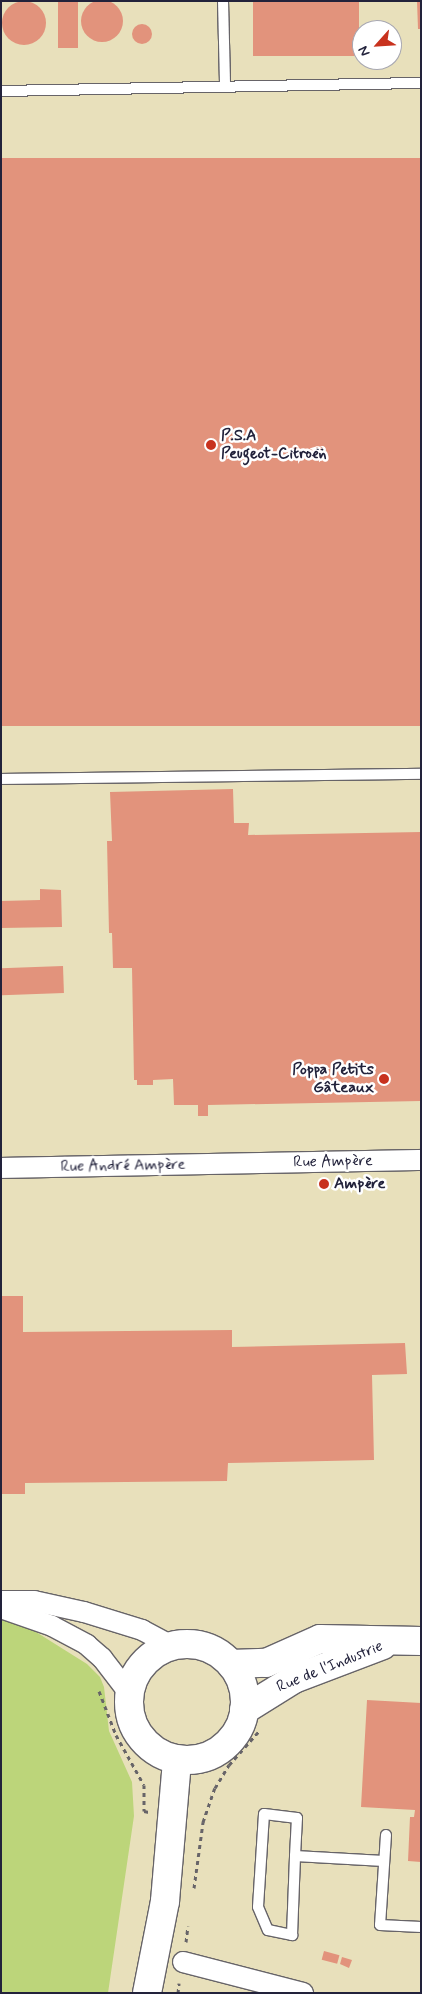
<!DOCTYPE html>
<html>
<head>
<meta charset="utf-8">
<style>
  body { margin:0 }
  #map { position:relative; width:422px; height:1994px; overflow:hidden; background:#e8e0bb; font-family:Mynerve,sans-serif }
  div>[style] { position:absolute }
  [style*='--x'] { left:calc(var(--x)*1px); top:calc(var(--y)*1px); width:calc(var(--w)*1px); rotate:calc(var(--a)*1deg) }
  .green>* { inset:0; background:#bcd57a }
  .building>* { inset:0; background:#e2937c; transform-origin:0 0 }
  .round { border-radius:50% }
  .path>* { height:3px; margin-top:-1.5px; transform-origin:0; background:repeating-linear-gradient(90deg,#676468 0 4px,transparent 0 8px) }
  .roads { filter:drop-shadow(1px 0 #676468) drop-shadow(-1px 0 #676468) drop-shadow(0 1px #676468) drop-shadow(0 -1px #676468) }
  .lane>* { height:10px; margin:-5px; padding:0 5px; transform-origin:5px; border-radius:5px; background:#fff }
  .street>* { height:20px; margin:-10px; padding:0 10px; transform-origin:10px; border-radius:10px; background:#fff }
  .secondary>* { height:28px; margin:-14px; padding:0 14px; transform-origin:14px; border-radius:14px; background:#fff }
  .secondary>.ring { margin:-14px; padding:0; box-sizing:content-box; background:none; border:28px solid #fff; border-radius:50% }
  .dots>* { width:14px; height:14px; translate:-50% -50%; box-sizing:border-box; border:2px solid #fff; border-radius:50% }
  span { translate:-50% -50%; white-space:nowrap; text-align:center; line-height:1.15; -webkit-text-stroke:5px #fff; paint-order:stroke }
  .poi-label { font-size:16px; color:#22223b; font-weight:700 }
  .left { translate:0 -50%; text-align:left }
  .right { translate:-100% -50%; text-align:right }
  .street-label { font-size:16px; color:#22223b }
  .frame { position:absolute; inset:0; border:2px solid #22223b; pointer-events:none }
  .north { position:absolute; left:352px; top:20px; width:50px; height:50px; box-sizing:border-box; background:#fff; border:1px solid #a7a7b1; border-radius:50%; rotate:244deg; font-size:14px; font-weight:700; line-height:20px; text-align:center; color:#22223b }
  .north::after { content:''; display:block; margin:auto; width:18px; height:22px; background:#c8321e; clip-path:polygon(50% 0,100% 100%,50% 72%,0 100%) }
</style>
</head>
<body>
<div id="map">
  <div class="green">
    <div style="clip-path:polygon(1px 1610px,87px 1664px,100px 1677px,104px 1687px,109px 1731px,132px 1782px,134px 1816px,108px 1993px,1px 1993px)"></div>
  </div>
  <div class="building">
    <div class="round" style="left:81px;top:0;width:42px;height:42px"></div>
    <div style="left:58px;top:1px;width:20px;height:47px"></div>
    <div style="left:253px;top:1px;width:106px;height:55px"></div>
    <div style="clip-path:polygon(417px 1px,421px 1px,421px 29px,418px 29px)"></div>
    <div class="round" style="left:2px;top:1px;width:44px;height:44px"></div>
    <div class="round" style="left:132px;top:24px;width:20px;height:20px"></div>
    <div style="left:421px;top:158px;width:568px;height:420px;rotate:90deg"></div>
    <div style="clip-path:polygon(233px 789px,234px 823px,249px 823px,248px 835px,421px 832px,421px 1101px,208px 1105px,208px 1116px,198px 1116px,198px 1105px,174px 1105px,173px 1079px,153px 1080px,153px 1085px,137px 1085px,137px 1080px,134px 1080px,132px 968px,113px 968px,112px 933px,109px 933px,107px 841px,112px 841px,110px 792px)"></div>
    <div style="clip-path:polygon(40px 889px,61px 890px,62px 927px,1px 928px,1px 901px,40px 900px)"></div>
    <div style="left:63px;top:966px;width:27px;height:62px;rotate:88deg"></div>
    <div style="clip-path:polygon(1px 1296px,23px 1296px,23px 1332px,232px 1330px,232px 1347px,405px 1343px,407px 1374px,372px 1375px,374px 1460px,228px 1463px,227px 1481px,25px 1483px,25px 1494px,1px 1494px)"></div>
    <div style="clip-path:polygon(367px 1700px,421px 1703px,421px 1862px,408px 1861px,410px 1817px,414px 1817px,415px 1810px,361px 1807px)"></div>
    <div style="left:324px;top:1951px;width:16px;height:9px;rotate:15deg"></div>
    <div style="clip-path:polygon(342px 1957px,352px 1960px,349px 1968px,340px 1964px)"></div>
  </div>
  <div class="path">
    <div style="--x:99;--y:1691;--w:47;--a:68.9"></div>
    <div style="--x:116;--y:1735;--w:57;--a:60.8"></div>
    <div style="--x:144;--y:1785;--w:26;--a:90"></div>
    <div style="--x:144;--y:1811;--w:5;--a:11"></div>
    <div style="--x:194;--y:1888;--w:67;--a:-82.2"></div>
    <div style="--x:203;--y:1822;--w:36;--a:-71"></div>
    <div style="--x:215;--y:1788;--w:27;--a:-59"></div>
    <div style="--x:229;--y:1765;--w:47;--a:-48.5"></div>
    <div style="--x:186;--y:1942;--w:16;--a:-83"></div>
    <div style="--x:178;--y:1993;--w:10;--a:-84"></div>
  </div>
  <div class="roads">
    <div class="lane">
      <div style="--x:223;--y:1;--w:84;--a:88.6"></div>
      <div style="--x:1;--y:91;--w:420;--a:-1.1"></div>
      <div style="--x:1;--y:779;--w:420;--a:-0.7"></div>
      <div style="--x:386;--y:1835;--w:90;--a:93.8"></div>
      <div style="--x:380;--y:1925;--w:41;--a:2.8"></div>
      <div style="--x:295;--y:1856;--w:38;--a:-87"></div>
      <div style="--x:297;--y:1818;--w:33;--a:-173"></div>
      <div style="--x:264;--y:1814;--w:93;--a:93.7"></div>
      <div style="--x:258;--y:1907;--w:25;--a:67"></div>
      <div style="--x:268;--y:1930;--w:25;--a:12"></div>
      <div style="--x:292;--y:1935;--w:79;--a:-87.8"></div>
      <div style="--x:295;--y:1856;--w:89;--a:3.2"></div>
    </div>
    <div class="street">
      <div style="--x:1;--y:1168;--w:420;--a:-1.1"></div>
      <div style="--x:1;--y:1601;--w:33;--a:0"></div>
      <div style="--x:34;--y:1601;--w:51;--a:12.4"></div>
      <div style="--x:84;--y:1612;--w:61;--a:17.2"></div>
      <div style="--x:142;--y:1630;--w:34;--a:28"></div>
      <div style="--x:1;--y:1608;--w:54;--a:19.4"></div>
      <div style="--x:52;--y:1626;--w:40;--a:28"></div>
      <div style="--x:87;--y:1645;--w:20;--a:41"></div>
      <div style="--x:102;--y:1658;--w:44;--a:52.4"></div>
      <div style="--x:183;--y:1962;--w:124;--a:14.5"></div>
    </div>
    <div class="secondary">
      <div class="ring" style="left:129px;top:1644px;width:88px;height:88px"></div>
      <div style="--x:231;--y:1664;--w:35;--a:-2"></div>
      <div style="--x:266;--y:1663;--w:59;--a:-24"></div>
      <div style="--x:320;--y:1639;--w:101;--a:1.1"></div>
      <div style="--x:244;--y:1710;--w:59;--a:-31.8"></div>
      <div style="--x:294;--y:1679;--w:95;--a:-20.9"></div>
      <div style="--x:147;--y:1993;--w:94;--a:-78.9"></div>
      <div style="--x:165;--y:1901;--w:142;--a:-85.1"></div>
    </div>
  </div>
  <div class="dots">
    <div style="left:211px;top:445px;background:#c8321e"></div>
    <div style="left:384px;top:1079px;background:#c8321e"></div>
    <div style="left:324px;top:1184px;background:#c8321e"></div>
  </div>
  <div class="poi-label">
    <span class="left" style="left:221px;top:445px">P.S.A<br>Peugeot-Citroën</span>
    <span class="right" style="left:374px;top:1079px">Poppa Petits<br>Gâteaux</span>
    <span class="left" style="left:334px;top:1184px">Ampère</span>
  </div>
  <div class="street-label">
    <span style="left:333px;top:1162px;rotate:-1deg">Rue Ampère</span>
    <span style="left:123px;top:1166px;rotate:-1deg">Rue André Ampère</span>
    <span style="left:330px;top:1667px;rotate:-22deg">Rue de l'Industrie</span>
  </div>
  <div class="frame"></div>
  <div class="north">N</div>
</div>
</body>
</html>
